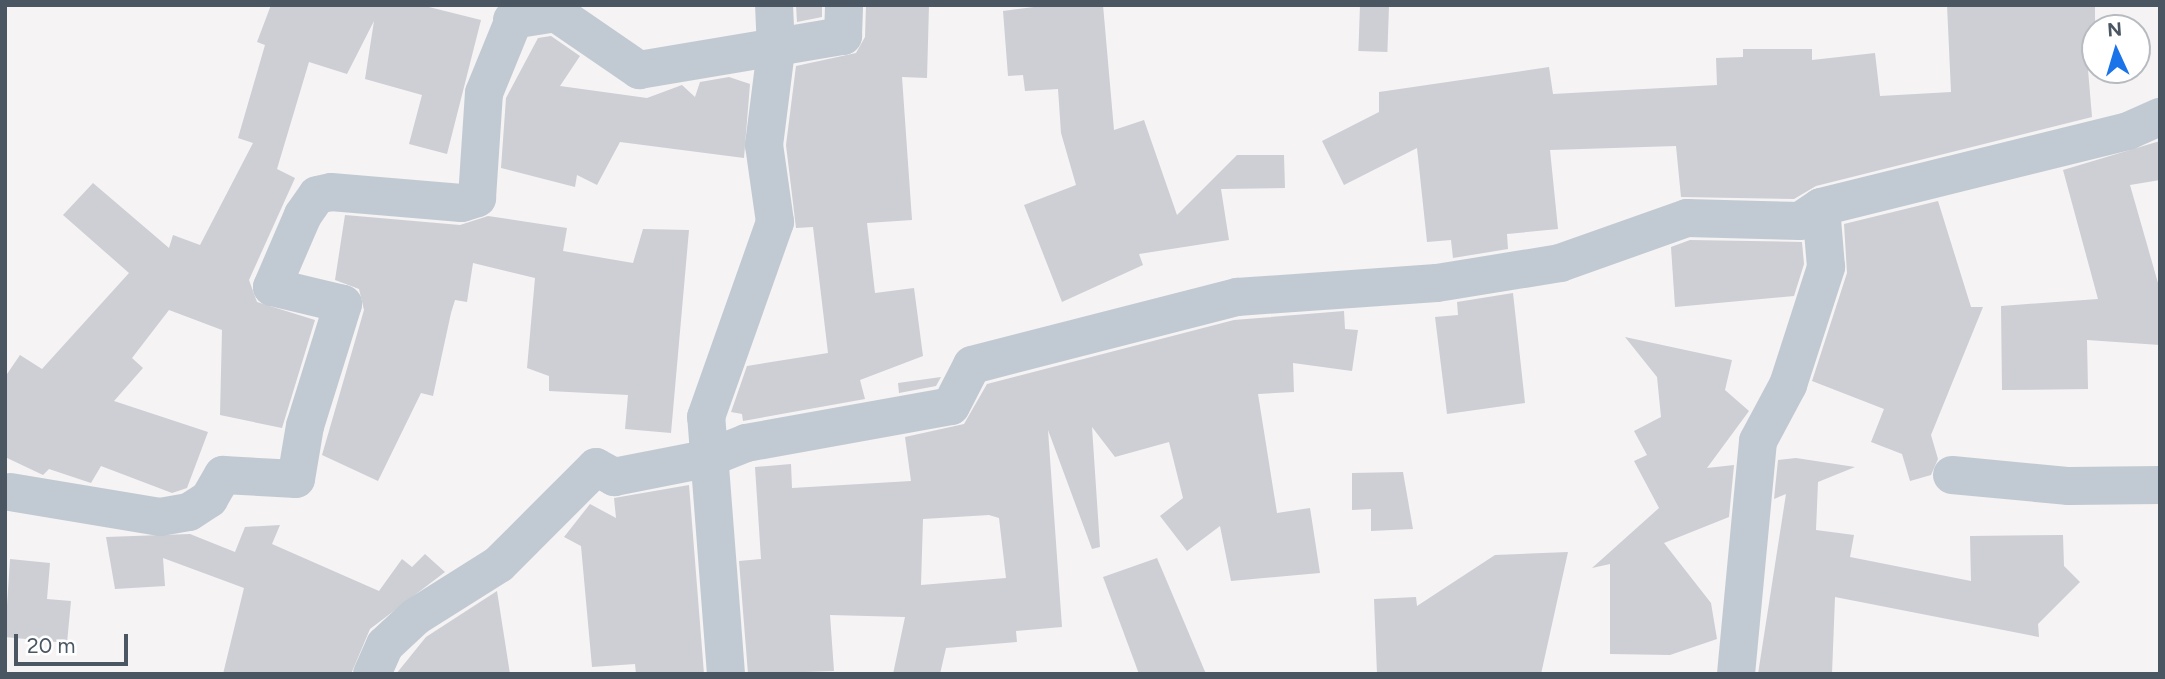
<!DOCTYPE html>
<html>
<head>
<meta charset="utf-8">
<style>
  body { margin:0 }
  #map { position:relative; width:2165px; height:679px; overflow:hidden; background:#f5f3f3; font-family:Figtree,sans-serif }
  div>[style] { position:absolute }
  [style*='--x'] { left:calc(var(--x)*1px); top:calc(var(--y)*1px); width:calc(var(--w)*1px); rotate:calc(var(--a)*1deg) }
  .building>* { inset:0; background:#cdcfd5; transform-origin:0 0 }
  .minor>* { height:38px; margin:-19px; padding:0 19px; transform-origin:19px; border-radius:19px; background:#c1cad2 }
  span { translate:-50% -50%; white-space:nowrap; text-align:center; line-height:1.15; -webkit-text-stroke:6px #fff; paint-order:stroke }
  .frame { position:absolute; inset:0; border:7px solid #4a5661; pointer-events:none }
  .north { position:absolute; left:2081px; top:14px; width:70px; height:70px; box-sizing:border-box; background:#fff; border:2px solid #b7bbc0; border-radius:50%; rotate:356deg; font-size:19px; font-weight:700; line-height:28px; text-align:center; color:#4a5661 }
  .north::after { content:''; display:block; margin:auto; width:24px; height:32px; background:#1a73e8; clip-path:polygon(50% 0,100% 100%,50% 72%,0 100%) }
  .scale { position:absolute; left:14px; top:634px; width:114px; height:32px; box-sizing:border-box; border:4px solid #4a5661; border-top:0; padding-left:9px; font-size:21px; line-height:24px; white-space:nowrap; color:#4a5661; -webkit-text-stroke:5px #fff; paint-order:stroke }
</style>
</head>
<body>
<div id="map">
  <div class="building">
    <div style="clip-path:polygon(271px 5px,421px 5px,481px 20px,447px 154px,409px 144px,422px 95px,365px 79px,374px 21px,347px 74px,309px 62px,277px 169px,295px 178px,249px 280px,257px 302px,315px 320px,282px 428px,220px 415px,222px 330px,169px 310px,132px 358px,143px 368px,114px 401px,208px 432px,187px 488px,172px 493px,101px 466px,91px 483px,49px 469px,43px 475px,5px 457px,5px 377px,20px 355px,42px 369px,129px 273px,63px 215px,93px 183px,169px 248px,173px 235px,200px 245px,253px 143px,238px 138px,265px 45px,257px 42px)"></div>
    <div style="clip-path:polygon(796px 5px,822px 5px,822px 17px,797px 22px)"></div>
    <div style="clip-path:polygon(866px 5px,929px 5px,927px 78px,902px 77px,912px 220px,867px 223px,875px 293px,914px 288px,923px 356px,860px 380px,865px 399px,743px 421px,742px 414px,731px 412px,747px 366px,828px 353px,813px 227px,796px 228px,786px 145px,796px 66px,856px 53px,865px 37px)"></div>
    <div style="clip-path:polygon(1050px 5px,1103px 5px,1114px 130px,1144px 120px,1177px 215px,1237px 155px,1284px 155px,1285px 188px,1221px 189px,1229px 240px,1139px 254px,1143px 265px,1062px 302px,1024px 205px,1076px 185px,1061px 133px,1058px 89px,1025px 91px,1023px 75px,1008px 76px,1003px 11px)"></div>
    <div style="left:1360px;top:5px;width:29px;height:46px;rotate:2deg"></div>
    <div style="clip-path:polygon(1947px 5px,2095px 5px,2095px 46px,2086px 46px,2092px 117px,1816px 186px,1794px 199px,1681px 197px,1676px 146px,1550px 150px,1558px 229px,1507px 234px,1508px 249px,1453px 258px,1451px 240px,1427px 242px,1417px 148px,1344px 185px,1322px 141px,1379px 112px,1379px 92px,1549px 67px,1553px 94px,1717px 85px,1716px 58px,1743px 57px,1743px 49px,1812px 49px,1812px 60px,1875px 53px,1880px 96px,1951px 92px)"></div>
    <div style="clip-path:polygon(551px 36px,580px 56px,560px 86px,647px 98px,682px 85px,695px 97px,700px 82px,729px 77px,750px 84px,744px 158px,620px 142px,597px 185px,577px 175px,575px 187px,501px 168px,506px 98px,538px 38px)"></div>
    <div style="clip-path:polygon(2160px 141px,2160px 180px,2130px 185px,2160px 290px,2160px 345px,2087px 340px,2088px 389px,2002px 390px,2001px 306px,2098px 299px,2063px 170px)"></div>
    <div style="clip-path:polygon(1938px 201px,1971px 307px,1983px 307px,1931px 435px,1938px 459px,1931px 475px,1910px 481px,1902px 454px,1871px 442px,1884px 409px,1812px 381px,1847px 273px,1844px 224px)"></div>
    <div style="clip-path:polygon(345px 215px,460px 225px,488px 216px,567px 228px,563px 251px,633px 263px,643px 229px,689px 230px,671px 433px,625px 429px,628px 395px,549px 391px,549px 376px,527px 368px,535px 278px,473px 263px,467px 302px,455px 300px,451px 313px,433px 396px,421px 393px,378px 481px,322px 455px,364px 310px,359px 289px,335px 280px)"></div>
    <div style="clip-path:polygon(1690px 240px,1802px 242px,1804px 264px,1794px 296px,1675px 307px,1671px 247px)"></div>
    <div style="clip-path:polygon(1513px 293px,1525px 403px,1447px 414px,1435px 317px,1458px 315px,1457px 302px)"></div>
    <div style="clip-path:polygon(evenodd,1344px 311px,1345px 329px,1358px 330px,1352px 371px,1293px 363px,1294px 392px,1258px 394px,1277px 513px,1310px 508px,1320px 573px,1231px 581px,1220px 526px,1187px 551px,1160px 516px,1183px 498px,1169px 442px,1115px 457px,1092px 427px,1100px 547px,1092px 549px,1048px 430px,1062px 627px,1016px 631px,1017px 642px,946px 648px,940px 674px,893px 674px,905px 617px,830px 615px,834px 671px,748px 674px,739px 561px,761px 559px,755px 467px,791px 464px,792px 488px,911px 481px,905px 437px,964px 424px,987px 384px,1234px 320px,1344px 311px,989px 515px,999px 518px,1006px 578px,921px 585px,923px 519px,989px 515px)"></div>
    <div style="clip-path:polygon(1625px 337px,1732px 360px,1725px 390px,1749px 411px,1707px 468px,1734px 465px,1729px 517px,1664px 543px,1711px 603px,1717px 639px,1670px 655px,1610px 654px,1610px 564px,1592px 568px,1659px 508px,1634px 461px,1647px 455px,1634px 431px,1661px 417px,1657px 377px)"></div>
    <div style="clip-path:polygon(941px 377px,936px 386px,899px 393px,898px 383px)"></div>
    <div style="clip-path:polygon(1796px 458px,1855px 467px,1818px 482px,1816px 530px,1854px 535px,1850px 557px,1971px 581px,1970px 536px,2063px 535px,2064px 566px,2080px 582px,2038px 624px,2039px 637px,1835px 597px,1832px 674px,1758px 674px,1786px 494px,1774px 499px,1778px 460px)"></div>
    <div style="clip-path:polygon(1403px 472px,1413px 529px,1371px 531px,1371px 509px,1352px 510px,1352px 473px)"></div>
    <div style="clip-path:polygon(689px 485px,704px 674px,636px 674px,635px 664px,592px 667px,581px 546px,564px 537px,590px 504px,616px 518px,614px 498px)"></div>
    <div style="clip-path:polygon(280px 525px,272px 544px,379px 591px,402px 559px,412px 567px,425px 554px,445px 572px,370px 629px,351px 674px,223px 674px,244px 588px,163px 558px,165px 586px,115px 589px,106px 537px,190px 534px,235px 552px,245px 527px)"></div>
    <div style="clip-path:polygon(1568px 552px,1541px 674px,1377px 674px,1374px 599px,1416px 597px,1417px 606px,1495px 555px)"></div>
    <div style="clip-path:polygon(1157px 558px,1182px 617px,1206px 674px,1139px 674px,1103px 577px)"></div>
    <div style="clip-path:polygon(10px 559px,50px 563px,47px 599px,71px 601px,67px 643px,5px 637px)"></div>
    <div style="clip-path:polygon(497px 591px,510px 674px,396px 674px,426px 637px)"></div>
  </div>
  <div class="minor">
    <div style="--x:512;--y:20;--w:45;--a:-9"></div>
    <div style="--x:556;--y:13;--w:101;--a:34.5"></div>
    <div style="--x:639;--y:70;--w:207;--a:-9.5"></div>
    <div style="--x:843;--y:36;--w:31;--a:-88"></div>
    <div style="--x:1952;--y:475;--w:118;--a:5.4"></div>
    <div style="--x:2069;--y:486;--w:91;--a:-0.6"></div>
    <div style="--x:10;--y:492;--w:152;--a:9.5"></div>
    <div style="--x:160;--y:517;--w:29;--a:-10"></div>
    <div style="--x:189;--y:512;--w:24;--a:-33"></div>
    <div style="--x:209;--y:499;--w:28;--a:-60"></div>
    <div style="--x:223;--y:475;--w:73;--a:3.1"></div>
    <div style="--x:296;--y:479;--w:54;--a:-80.4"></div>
    <div style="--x:305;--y:426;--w:128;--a:-72.7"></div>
    <div style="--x:343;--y:304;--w:73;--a:-166.5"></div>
    <div style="--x:272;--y:287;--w:78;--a:-66.7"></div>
    <div style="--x:303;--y:215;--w:24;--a:-55"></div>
    <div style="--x:317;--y:195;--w:14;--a:-12"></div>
    <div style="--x:331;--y:192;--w:131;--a:4.8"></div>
    <div style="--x:462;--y:203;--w:16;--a:-18"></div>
    <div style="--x:477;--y:198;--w:105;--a:-86.2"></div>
    <div style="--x:484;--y:93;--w:95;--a:-67.8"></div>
    <div style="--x:372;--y:674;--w:32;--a:-66"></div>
    <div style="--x:385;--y:645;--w:41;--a:-43"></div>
    <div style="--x:415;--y:617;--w:99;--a:-32.2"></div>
    <div style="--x:499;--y:564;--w:137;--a:-45"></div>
    <div style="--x:596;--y:467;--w:21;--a:29"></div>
    <div style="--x:614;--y:477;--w:94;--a:-11.1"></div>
    <div style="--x:706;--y:459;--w:43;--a:-21.8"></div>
    <div style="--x:746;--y:443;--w:208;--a:-10.2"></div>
    <div style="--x:951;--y:406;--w:46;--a:-62.9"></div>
    <div style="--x:972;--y:365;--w:274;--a:-14.4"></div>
    <div style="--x:1237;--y:297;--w:200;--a:-4"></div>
    <div style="--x:1437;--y:283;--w:125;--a:-9.2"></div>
    <div style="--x:1560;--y:263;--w:135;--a:-19.5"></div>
    <div style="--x:1687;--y:218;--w:113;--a:1.5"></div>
    <div style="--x:1800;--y:221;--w:25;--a:-34"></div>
    <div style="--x:1821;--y:207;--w:316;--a:-13.9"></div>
    <div style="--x:2128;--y:131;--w:35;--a:-24"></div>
    <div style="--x:726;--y:674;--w:258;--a:-94.4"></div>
    <div style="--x:706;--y:417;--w:207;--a:-70.5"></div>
    <div style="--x:775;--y:222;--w:78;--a:-98.1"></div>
    <div style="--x:764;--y:145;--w:96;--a:-82.8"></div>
    <div style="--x:776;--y:50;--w:45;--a:-92.5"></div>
    <div style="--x:1736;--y:674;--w:234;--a:-84.6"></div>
    <div style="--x:1758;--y:441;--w:64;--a:-61.8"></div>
    <div style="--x:1788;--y:385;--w:124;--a:-72.1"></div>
    <div style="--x:1826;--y:267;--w:60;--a:-94.8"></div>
  </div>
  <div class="frame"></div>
  <div class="north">N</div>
  <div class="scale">20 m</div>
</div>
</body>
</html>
